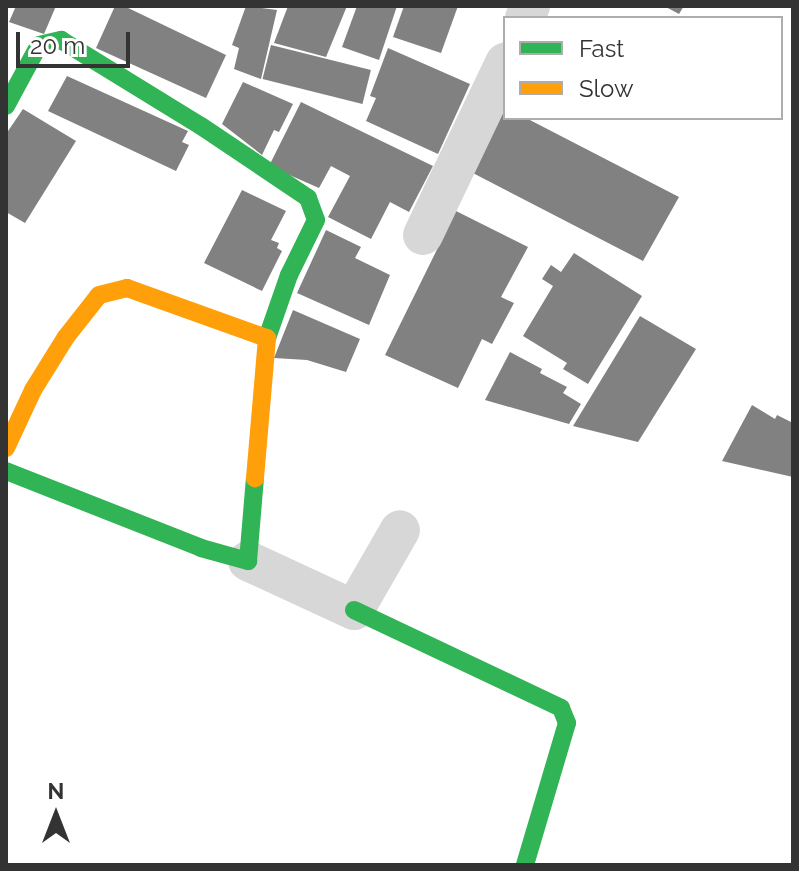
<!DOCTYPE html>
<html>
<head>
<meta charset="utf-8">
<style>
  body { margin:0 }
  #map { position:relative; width:799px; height:871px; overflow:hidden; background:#fff; font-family:Raleway,sans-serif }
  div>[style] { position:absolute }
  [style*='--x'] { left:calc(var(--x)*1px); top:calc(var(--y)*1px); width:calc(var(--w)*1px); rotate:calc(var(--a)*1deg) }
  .building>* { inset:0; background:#818181; transform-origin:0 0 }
  .street>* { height:40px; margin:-20px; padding:0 20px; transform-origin:20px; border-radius:20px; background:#d7d7d7 }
  .fast>* { height:18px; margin:-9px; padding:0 9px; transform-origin:9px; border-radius:9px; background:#30b455 }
  .slow>* { height:18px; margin:-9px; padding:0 9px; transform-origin:9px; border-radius:9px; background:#ff9f0a }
  span { translate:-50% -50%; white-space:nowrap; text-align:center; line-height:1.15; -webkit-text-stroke:8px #fff; paint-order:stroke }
  .frame { position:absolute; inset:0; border:8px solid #333; pointer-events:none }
  .legend { position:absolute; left:503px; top:16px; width:280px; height:104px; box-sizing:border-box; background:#fff; border:2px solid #adadad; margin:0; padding:10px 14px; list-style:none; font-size:24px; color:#333 }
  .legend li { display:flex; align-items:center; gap:16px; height:40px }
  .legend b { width:40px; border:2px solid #adadad }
  .north { position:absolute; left:16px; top:775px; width:80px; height:80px; -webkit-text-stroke:6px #fff; paint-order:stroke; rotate:0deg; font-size:22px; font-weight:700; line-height:32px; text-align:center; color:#333 }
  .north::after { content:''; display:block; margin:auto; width:28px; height:36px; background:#333; clip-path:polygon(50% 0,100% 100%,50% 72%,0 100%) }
  .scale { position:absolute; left:16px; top:32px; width:114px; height:36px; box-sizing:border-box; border:4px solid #333; border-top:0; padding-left:10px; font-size:24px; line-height:28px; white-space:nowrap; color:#333; -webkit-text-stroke:6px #fff; paint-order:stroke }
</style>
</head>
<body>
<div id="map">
  <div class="building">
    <div style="clip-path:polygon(16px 6px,56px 6px,44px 34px,9px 22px)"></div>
    <div style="clip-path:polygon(115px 6px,124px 6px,226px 55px,206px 98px,96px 48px)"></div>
    <div style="clip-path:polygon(246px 6px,277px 10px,261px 79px,234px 69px,239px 48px,232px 45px)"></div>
    <div style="clip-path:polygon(288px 6px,347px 6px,326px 57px,274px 43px)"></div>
    <div style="clip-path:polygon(357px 6px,397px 6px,379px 60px,342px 47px)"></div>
    <div style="clip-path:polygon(404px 6px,458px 6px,441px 53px,393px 37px)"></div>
    <div style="clip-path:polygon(664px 6px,684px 6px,679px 14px)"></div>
    <div style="left:271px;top:45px;width:103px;height:35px;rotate:14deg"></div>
    <div style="clip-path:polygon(388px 48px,470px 84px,438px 154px,366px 121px,376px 98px,370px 96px)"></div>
    <div style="clip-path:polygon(67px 76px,188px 131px,182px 142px,189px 145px,176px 171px,48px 111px)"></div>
    <div style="clip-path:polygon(243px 82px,293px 104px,279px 132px,274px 130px,262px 155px,222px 124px)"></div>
    <div style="clip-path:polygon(301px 102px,433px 166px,409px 212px,390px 202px,371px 239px,328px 217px,350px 176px,331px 166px,319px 188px,269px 166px)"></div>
    <div style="clip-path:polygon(505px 105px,505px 118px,526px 118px,679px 197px,643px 261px,467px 170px)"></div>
    <div style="clip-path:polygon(23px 109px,76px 141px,25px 223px,6px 212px,6px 134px)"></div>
    <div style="clip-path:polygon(242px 190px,286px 211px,271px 240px,279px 243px,277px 248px,282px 251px,262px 291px,204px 263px)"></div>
    <div style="clip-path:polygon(456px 211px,528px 247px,501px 297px,514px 303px,492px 344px,482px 339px,458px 388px,385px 355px)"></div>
    <div style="clip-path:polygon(326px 230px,361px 247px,355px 258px,390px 275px,369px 325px,297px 293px)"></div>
    <div style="clip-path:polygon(574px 253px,642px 296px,588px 384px,563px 369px,567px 363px,523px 336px,553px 286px,542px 279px,551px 265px,561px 272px)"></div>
    <div style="clip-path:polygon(293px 310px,360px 339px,346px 372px,307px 360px,274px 358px)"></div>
    <div style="clip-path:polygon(640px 316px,696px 349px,638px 442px,573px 426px)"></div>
    <div style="clip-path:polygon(510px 352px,542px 369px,540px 373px,567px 387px,563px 393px,581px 404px,569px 424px,485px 400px)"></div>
    <div style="clip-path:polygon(752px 405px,775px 419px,777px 415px,793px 423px,793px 477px,722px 461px)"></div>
  </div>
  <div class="street">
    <div style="--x:525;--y:18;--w:13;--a:-67"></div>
    <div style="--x:423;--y:235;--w:191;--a:-64.5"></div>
    <div style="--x:248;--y:561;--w:117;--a:24.8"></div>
    <div style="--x:354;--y:610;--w:92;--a:-60.1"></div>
  </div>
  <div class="fast">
    <div style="--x:6;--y:106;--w:69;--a:-61.6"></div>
    <div style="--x:39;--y:45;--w:23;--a:-13"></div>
    <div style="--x:61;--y:40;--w:164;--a:31.6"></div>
    <div style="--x:201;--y:126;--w:129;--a:33.9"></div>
    <div style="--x:308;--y:198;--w:23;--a:70"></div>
    <div style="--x:316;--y:220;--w:61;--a:116.1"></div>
    <div style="--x:289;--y:275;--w:67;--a:109.2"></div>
    <div style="--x:6;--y:471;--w:210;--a:21.5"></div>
    <div style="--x:201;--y:548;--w:49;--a:15.5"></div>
    <div style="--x:248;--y:561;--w:83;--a:-85.2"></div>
    <div style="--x:354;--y:610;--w:229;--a:25.3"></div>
    <div style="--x:561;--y:708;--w:16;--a:68"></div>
    <div style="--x:567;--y:723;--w:148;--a:106.5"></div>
  </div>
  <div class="slow">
    <div style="--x:6;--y:448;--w:64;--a:-65"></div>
    <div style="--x:33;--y:390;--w:62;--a:-58.1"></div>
    <div style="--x:66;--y:337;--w:53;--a:-51.8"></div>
    <div style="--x:99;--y:295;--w:29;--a:-14"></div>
    <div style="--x:127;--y:288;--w:149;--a:19.7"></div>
    <div style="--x:267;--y:338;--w:141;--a:94.9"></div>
  </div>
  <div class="frame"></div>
  <ul class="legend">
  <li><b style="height:10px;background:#30b455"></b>Fast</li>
  <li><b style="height:10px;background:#ff9f0a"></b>Slow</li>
  </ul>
  <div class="north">N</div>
  <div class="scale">20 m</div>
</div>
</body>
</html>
